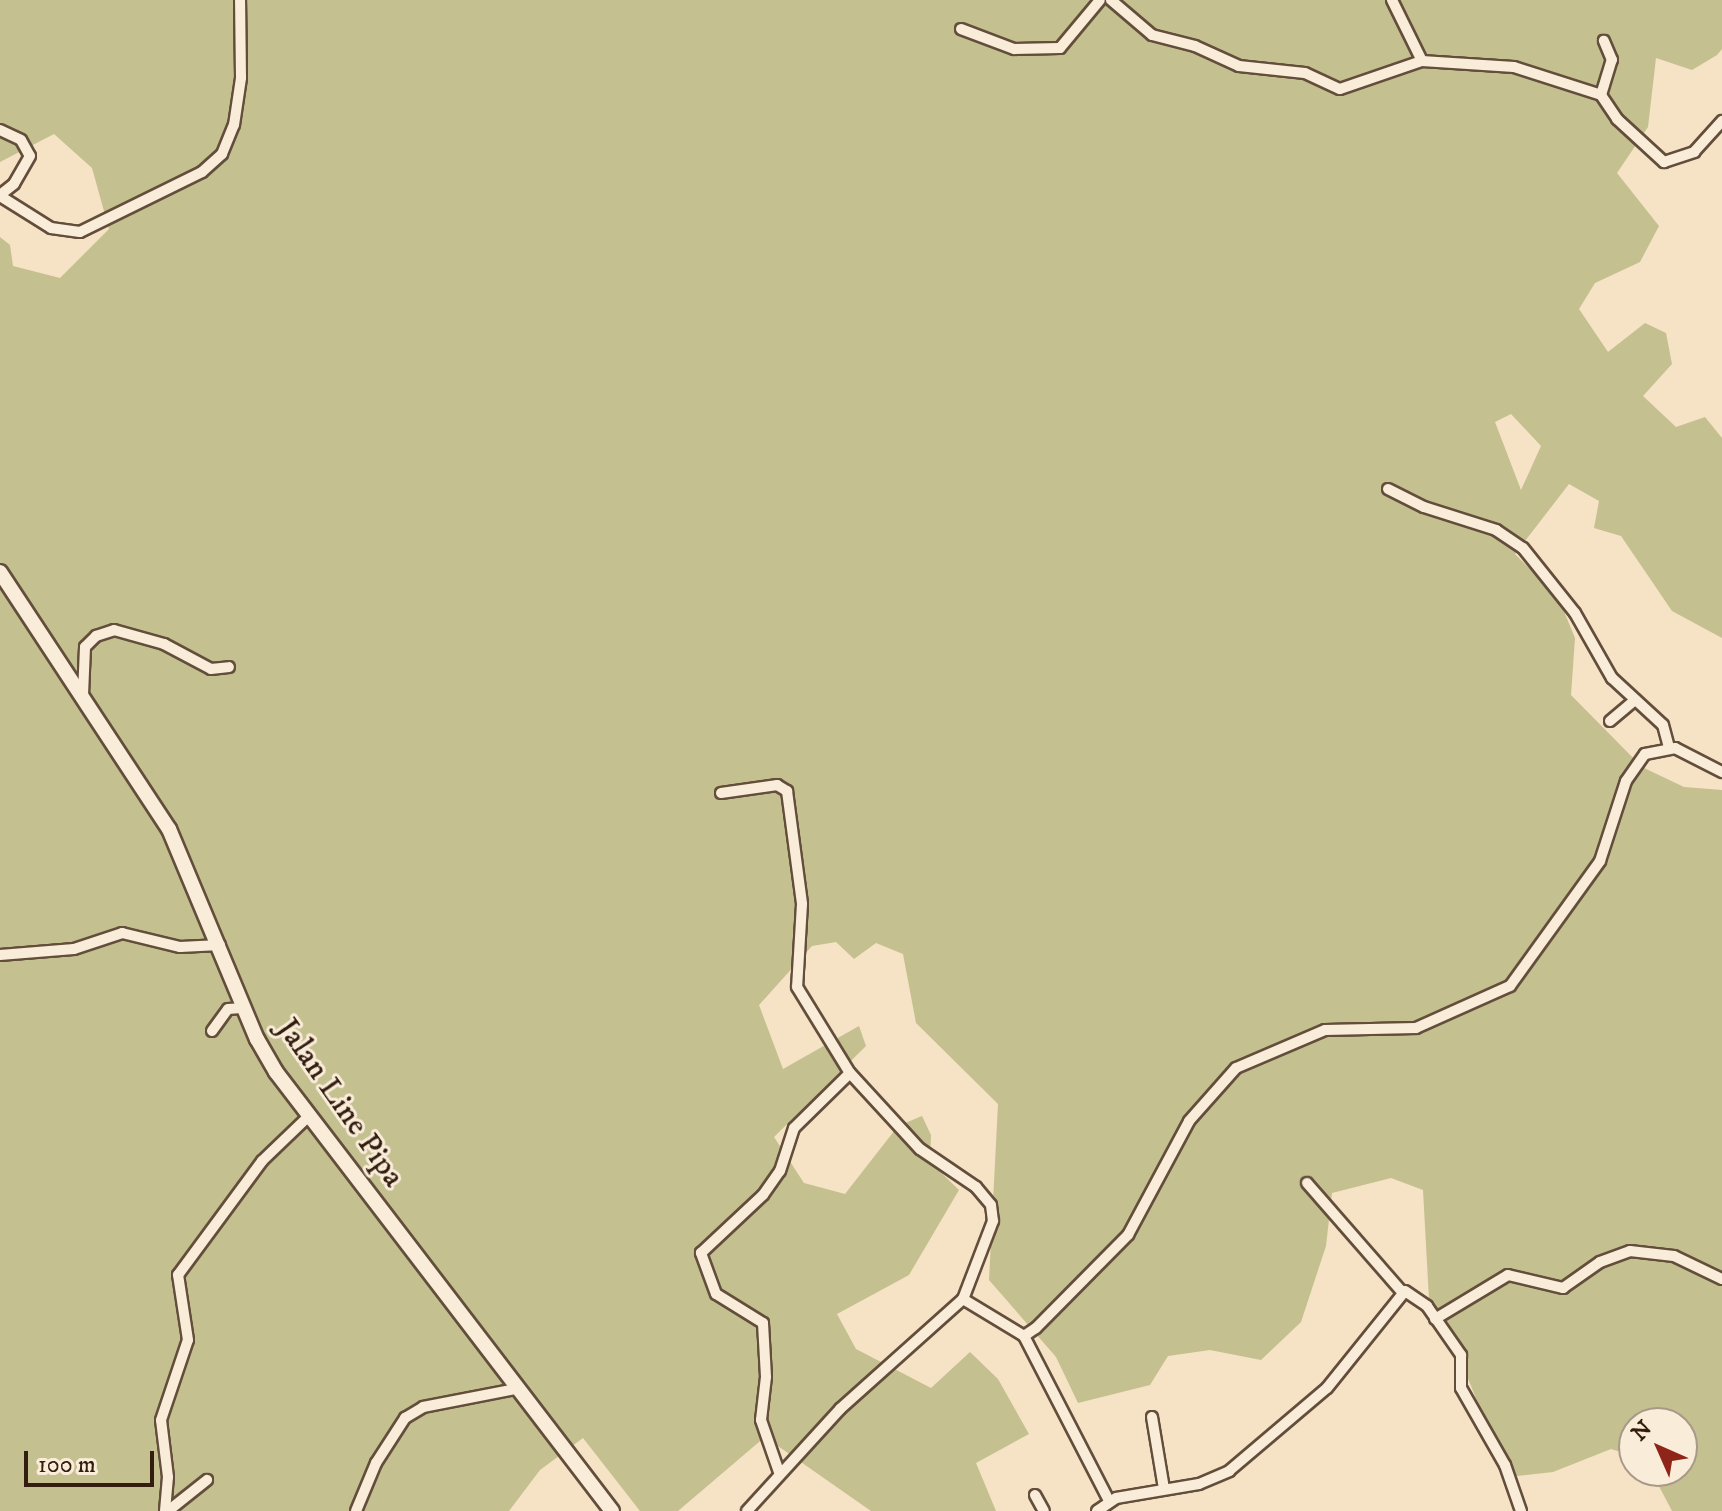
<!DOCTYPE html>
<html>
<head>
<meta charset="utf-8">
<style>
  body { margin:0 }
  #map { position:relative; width:1722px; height:1511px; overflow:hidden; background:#f6e2c4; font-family:"IM FELL DW Pica",serif }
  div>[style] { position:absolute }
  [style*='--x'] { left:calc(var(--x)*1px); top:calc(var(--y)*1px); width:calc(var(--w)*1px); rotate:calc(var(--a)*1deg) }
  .green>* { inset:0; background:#c4c08f }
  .roads { filter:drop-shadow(2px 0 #634e3c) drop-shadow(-2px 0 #634e3c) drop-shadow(0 2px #634e3c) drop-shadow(0 -2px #634e3c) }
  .street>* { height:10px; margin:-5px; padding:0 5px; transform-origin:5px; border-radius:5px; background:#f9ecd9 }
  .secondary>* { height:14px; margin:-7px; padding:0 7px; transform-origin:7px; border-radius:7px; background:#f9ecd9 }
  span { translate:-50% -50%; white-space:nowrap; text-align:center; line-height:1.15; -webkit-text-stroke:6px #f9ecd9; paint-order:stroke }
  .street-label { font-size:32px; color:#321d0f }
  .north { position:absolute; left:1618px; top:1407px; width:80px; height:80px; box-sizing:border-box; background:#f9ecd9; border:2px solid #a99988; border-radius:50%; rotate:315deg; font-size:22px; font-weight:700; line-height:32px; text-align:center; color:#321d0f }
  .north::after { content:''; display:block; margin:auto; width:28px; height:36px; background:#8f2418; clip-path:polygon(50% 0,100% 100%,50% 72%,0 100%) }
  .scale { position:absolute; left:24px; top:1451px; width:130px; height:36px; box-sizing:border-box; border:4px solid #321d0f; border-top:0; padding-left:10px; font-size:24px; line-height:28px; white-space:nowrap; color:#321d0f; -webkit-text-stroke:6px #f9ecd9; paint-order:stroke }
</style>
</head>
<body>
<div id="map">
  <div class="green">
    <div style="clip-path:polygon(evenodd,0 0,1722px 0,1722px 49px,1717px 55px,1692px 70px,1656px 58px,1648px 127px,1617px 173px,1659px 226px,1640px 262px,1595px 283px,1579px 309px,1608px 352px,1645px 323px,1666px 333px,1672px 364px,1643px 396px,1676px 427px,1705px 417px,1722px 438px,1722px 638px,1672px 611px,1621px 536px,1594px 528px,1599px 501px,1569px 484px,1515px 554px,1558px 597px,1575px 638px,1571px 695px,1642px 767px,1684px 787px,1722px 790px,1722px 1511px,1672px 1511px,1651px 1471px,1682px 1471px,1682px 1423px,1634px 1423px,1634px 1456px,1611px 1449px,1553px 1472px,1508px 1477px,1460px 1359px,1429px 1300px,1423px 1190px,1391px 1178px,1332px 1193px,1326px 1246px,1301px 1322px,1261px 1360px,1210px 1350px,1168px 1356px,1150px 1385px,1078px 1403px,1056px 1357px,989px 1280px,998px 1104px,916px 1023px,903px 954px,876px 943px,854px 959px,836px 942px,812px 946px,759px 1005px,783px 1069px,859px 1026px,866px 1046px,774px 1137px,804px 1183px,845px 1194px,898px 1126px,922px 1116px,931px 1135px,930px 1162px,959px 1190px,909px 1275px,837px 1314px,856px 1349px,931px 1388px,970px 1352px,998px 1379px,1029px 1434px,976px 1463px,996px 1511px,871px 1511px,765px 1437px,678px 1511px,640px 1511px,583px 1438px,540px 1470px,509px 1511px,0 1511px,0 237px,10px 245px,13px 266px,60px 278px,109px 229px,92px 168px,54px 134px,0 162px,0 0,1511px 414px,1541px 446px,1521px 490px,1495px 422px,1511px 414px)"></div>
  </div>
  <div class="roads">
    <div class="street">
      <div style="--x:1111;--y:0;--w:54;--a:40.5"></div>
      <div style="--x:1152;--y:35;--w:44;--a:14.3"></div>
      <div style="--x:1195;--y:46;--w:48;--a:24.4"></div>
      <div style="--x:1239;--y:66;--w:66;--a:6.1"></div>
      <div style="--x:1305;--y:73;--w:38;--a:25"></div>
      <div style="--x:1340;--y:89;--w:87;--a:-18.9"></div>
      <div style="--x:1422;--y:61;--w:92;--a:3.7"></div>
      <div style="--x:1514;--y:67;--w:91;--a:17.8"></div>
      <div style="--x:1601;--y:95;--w:29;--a:56"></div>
      <div style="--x:1617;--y:119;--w:64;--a:42.5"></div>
      <div style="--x:1664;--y:162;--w:32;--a:-18"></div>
      <div style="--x:1694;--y:152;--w:42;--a:-47.9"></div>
      <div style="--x:1392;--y:0;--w:68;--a:63.8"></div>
      <div style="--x:961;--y:29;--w:57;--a:20.7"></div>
      <div style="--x:1014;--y:49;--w:46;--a:-1.2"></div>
      <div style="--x:1060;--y:48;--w:62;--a:-50.2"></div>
      <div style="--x:1601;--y:95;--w:37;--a:-73"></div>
      <div style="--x:1612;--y:60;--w:21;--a:-113"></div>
      <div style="--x:0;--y:130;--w:23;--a:25"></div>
      <div style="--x:21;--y:140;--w:18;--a:61"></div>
      <div style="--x:30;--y:156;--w:32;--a:120"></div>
      <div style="--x:14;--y:184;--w:18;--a:142"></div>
      <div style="--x:0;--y:196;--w:60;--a:32.1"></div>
      <div style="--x:51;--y:228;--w:29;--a:8"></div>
      <div style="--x:80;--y:232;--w:136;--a:-26.2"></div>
      <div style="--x:202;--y:172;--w:27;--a:-42"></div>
      <div style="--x:222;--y:154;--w:31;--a:-68"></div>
      <div style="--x:234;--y:125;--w:48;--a:-81.5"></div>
      <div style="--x:241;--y:78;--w:78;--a:-90.7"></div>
      <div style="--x:1388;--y:489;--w:40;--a:26.6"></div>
      <div style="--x:1424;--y:507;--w:76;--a:17.7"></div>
      <div style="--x:1496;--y:530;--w:32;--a:34"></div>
      <div style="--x:1523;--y:548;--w:83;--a:51.3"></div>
      <div style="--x:1575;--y:613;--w:75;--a:60.4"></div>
      <div style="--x:1612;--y:678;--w:69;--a:42.7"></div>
      <div style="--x:1663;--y:725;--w:23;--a:75"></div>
      <div style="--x:83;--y:695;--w:48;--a:-87.6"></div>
      <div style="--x:85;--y:647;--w:16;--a:-45"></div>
      <div style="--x:96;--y:636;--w:19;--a:-18"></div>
      <div style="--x:114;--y:630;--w:52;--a:15.6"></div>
      <div style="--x:164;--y:644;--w:53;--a:28"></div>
      <div style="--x:211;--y:669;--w:18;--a:-6"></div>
      <div style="--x:1610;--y:721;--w:33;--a:-40"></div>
      <div style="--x:721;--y:793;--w:57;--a:-8.1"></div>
      <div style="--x:777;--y:785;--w:12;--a:31"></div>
      <div style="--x:787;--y:791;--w:114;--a:82.4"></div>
      <div style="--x:802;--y:904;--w:83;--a:93.4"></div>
      <div style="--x:797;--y:987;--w:101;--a:58.4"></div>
      <div style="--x:0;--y:955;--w:74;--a:-4.6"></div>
      <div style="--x:74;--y:949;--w:51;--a:-18.4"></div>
      <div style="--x:122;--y:933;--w:60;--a:13.6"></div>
      <div style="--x:180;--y:947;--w:40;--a:-2.9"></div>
      <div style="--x:212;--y:1031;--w:27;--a:-54"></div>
      <div style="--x:228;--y:1009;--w:16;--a:-4"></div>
      <div style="--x:1307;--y:1183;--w:145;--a:48.9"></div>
      <div style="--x:1435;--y:1319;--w:85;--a:-31.1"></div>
      <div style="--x:1508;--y:1275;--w:57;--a:13.3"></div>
      <div style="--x:1563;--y:1288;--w:45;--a:-35.1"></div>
      <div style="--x:1600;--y:1262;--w:32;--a:-20"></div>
      <div style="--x:1630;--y:1251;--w:44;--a:6.5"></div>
      <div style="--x:1674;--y:1256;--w:53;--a:25.6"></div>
      <div style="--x:1024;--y:1336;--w:186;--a:62.7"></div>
      <div style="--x:1152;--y:1417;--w:73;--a:80.5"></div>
      <div style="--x:779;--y:1472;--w:55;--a:-109.1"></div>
      <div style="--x:761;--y:1420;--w:43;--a:-83.4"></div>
      <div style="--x:766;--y:1377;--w:54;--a:-93.2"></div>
      <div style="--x:763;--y:1323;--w:55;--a:-148.3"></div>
      <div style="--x:716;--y:1294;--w:44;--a:-110.1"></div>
      <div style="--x:701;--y:1253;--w:85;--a:-43.1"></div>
      <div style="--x:763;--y:1195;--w:29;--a:-55"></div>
      <div style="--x:780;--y:1171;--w:45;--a:-72"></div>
      <div style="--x:794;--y:1128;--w:78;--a:-44.5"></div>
      <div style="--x:850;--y:1073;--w:103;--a:47.4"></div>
      <div style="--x:920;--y:1149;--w:68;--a:34.2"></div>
      <div style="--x:976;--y:1187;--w:23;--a:50"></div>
      <div style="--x:991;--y:1205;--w:16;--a:83"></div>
      <div style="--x:993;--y:1221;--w:84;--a:111"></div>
      <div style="--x:1035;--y:1495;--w:18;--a:61"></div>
      <div style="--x:165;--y:1511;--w:34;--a:-85"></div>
      <div style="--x:168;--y:1477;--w:57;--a:-97"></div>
      <div style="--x:161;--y:1420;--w:84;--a:-71.4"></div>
      <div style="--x:188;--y:1340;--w:66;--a:-98.7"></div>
      <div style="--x:178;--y:1275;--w:142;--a:-53.6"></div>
      <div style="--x:262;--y:1161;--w:65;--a:-43.8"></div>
      <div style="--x:168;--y:1511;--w:50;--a:-38.5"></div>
      <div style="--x:356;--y:1511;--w:52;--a:-67.4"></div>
      <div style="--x:376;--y:1463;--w:54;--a:-57.2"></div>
      <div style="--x:405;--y:1418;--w:21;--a:-31"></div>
      <div style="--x:423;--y:1407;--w:95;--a:-11"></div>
      <div style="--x:747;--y:1511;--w:138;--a:-47.6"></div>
      <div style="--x:840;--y:1409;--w:165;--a:-41.8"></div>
      <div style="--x:963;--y:1299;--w:71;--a:31.2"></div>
      <div style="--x:1024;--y:1336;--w:14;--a:-34"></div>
      <div style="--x:1036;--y:1328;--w:131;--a:-45.3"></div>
      <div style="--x:1128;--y:1235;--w:129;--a:-61.8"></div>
      <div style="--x:1189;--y:1121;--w:71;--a:-48.4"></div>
      <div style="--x:1236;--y:1068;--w:97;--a:-23.1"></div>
      <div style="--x:1325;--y:1030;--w:91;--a:-1.3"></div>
      <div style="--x:1416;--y:1028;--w:103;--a:-24.1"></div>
      <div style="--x:1510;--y:986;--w:154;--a:-54.2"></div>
      <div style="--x:1600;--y:861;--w:84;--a:-72"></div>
      <div style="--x:1626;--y:781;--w:33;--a:-55"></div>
      <div style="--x:1645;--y:754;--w:31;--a:-11"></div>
      <div style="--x:1675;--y:748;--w:53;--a:27.1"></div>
      <div style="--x:1097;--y:1511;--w:23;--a:-34"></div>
      <div style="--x:1116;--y:1498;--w:84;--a:-9.6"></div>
      <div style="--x:1199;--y:1484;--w:33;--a:-23"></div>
      <div style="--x:1229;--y:1471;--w:128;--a:-40.3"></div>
      <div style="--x:1327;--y:1388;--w:124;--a:-51.2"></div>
      <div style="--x:1405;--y:1291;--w:27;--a:34"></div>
      <div style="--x:1427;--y:1306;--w:60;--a:55.2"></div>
      <div style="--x:1461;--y:1355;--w:33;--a:90"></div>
      <div style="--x:1461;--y:1388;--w:89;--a:60.3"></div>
      <div style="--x:1505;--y:1465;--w:49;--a:70.8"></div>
    </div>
    <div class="secondary">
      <div style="--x:0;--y:572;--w:308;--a:56.7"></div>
      <div style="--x:169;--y:829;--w:228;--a:67.3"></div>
      <div style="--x:257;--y:1039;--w:38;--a:60"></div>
      <div style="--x:276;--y:1072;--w:553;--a:52.57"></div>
    </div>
  </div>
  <div class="street-label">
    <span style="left:340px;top:1103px;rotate:55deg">Jalan Line Pipa</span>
  </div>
  <div class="north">N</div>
  <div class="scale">100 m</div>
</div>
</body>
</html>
